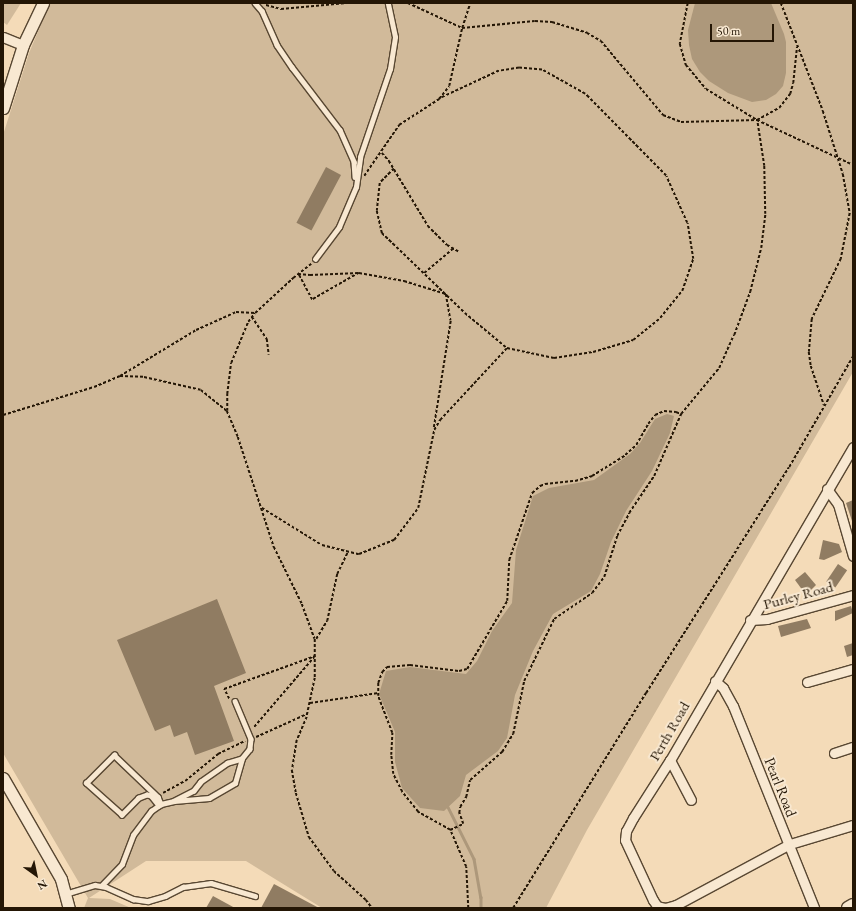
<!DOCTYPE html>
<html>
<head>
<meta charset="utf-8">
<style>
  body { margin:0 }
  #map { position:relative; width:856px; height:911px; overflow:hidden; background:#f4dbb8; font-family:"EB Garamond",serif }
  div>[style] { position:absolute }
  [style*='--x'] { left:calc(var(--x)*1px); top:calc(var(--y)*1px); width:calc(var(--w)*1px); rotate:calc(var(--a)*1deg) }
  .green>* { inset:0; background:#d1ba9a }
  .water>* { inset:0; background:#ad987b }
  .stream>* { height:2.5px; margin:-1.25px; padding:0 1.25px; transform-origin:1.25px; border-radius:1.25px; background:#ad987b }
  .building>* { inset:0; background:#907c62; transform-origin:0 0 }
  .path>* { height:1.5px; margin-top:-0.75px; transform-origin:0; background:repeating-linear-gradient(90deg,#241605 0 3px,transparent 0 5px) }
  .roads { filter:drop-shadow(1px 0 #584732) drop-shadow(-1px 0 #584732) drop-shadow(0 1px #584732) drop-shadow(0 -1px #584732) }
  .service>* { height:4.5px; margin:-2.25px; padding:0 2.25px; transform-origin:2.25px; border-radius:2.25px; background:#f8e8d1 }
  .minor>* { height:9px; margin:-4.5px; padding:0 4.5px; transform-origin:4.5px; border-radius:4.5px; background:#f8e8d1 }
  .tertiary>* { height:11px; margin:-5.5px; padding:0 5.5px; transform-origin:5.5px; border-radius:5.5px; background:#f8e8d1 }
  .secondary>* { height:12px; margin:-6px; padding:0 6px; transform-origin:6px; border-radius:6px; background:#f8e8d1 }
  span { translate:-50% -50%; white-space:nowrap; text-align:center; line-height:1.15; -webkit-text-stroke:4px #f8e8d1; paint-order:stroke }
  .street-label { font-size:15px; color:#241605 }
  .frame { position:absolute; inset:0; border:4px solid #241605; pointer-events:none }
  .north { position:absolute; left:16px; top:855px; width:40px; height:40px; -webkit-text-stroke:3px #f8e8d1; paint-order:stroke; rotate:147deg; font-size:11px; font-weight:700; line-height:16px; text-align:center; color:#241605 }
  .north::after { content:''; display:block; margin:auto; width:14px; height:18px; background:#241605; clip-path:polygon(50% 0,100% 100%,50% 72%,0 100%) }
  .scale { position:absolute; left:710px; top:24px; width:64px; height:18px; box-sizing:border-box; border:2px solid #241605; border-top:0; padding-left:5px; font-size:12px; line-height:14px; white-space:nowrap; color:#241605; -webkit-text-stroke:3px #f8e8d1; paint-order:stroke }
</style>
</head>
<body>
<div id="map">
  <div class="green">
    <div style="clip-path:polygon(3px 3px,21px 3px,7px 25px,3px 22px)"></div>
    <div style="clip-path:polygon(50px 3px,853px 3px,853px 372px,587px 830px,546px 908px,322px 908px,246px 861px,146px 861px,89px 898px,110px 899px,131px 908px,84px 908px,88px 898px,3px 753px,3px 135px,29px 53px)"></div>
  </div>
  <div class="water">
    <div style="clip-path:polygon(695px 3px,771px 3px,784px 34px,786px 42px,786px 73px,783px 86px,776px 94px,766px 100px,752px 102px,728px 93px,709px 81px,700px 72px,692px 59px,689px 45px,688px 30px)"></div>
    <div style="clip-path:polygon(667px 414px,674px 416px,670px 433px,652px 471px,626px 511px,611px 542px,600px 574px,591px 591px,553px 614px,533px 651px,515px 695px,507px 738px,498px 751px,466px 775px,460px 796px,444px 811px,420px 808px,402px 788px,395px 762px,395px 732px,379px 694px,386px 671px,410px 667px,466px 674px,477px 661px,492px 631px,512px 603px,516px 550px,533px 496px,549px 488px,594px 480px,630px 454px,640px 443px,655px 419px)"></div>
  </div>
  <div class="stream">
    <div style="--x:448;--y:807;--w:58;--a:63.4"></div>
    <div style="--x:474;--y:859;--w:39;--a:80"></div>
    <div style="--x:481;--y:897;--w:11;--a:90"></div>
  </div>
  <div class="building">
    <div style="left:326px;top:167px;width:17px;height:63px;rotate:28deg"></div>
    <div style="clip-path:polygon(853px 500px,853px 521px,852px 521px,846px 503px)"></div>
    <div style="clip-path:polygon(823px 540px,839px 544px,842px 552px,824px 560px,819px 559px)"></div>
    <div style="left:838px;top:564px;width:11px;height:21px;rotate:34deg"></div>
    <div style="clip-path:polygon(805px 572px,816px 585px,806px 595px,795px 580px)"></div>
    <div style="clip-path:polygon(217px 599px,246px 673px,214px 686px,234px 741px,195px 755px,187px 732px,174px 737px,170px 725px,155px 731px,117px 640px)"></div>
    <div style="clip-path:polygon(851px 606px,853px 613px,835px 621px,835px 611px)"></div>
    <div style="clip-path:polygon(807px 619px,811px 628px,781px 637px,778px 626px)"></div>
    <div style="clip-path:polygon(853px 643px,853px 655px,847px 657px,844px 646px)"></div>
    <div style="clip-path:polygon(274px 884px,319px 908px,261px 908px)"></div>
    <div style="clip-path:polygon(213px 896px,235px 908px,206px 908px)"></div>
  </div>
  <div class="path">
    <div style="--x:408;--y:3;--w:60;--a:24.8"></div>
    <div style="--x:462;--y:28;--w:73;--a:-5.5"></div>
    <div style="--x:535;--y:21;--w:17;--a:3"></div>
    <div style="--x:552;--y:22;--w:37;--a:17"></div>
    <div style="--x:587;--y:33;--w:16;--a:30"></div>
    <div style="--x:601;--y:41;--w:97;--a:50"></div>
    <div style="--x:663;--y:115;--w:19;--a:21"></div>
    <div style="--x:681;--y:122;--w:76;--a:-1.5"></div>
    <div style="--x:757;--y:120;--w:25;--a:-29"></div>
    <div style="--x:779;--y:108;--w:18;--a:-52"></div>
    <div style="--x:790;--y:94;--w:11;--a:-75"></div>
    <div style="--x:793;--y:83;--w:36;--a:-84"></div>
    <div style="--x:688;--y:3;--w:42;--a:101"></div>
    <div style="--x:680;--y:44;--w:22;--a:74"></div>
    <div style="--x:686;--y:65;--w:31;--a:50"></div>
    <div style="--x:706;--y:89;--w:60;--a:31.3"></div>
    <div style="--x:781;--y:3;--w:116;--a:68.7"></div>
    <div style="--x:823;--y:111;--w:66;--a:72.4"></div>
    <div style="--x:843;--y:174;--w:40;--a:80"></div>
    <div style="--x:850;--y:213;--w:47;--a:101.1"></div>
    <div style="--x:841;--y:259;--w:67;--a:115.8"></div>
    <div style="--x:812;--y:319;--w:33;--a:95"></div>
    <div style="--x:809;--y:352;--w:14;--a:82"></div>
    <div style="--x:811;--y:366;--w:41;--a:71.6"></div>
    <div style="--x:266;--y:5;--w:16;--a:15"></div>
    <div style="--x:281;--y:9;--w:66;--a:-5.2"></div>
    <div style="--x:382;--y:153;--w:11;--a:49"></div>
    <div style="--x:389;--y:161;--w:76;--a:59"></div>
    <div style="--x:428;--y:226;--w:27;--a:45"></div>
    <div style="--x:447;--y:245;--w:13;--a:29"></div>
    <div style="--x:394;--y:169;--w:20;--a:135"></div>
    <div style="--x:380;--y:183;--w:28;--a:96"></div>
    <div style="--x:377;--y:211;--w:23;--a:77"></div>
    <div style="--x:382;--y:233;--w:115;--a:43.9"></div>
    <div style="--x:465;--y:313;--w:55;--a:39.8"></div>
    <div style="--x:507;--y:348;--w:48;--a:12"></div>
    <div style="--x:554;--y:358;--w:39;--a:-9"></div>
    <div style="--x:593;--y:352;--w:42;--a:-16.7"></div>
    <div style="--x:633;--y:340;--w:35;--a:-39"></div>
    <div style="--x:660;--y:318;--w:35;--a:-51"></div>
    <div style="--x:682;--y:291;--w:34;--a:-71"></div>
    <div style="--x:693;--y:259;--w:36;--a:-99"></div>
    <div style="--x:687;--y:223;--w:51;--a:-114.1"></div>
    <div style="--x:666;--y:176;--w:115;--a:-134.6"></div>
    <div style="--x:585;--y:94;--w:49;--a:-150.8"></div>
    <div style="--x:542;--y:70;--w:23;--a:-175"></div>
    <div style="--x:519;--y:68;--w:20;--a:171"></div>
    <div style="--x:499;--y:71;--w:66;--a:155"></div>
    <div style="--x:364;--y:176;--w:62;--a:-55.5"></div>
    <div style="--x:399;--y:125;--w:48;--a:-33"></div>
    <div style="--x:439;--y:99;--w:16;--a:-52"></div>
    <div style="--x:449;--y:86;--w:59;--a:-77.4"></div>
    <div style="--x:462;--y:28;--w:26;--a:-72"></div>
    <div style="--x:359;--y:273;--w:46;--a:10.1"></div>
    <div style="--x:404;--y:281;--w:44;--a:17.2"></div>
    <div style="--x:446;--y:294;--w:27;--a:80"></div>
    <div style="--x:451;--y:321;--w:108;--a:99"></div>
    <div style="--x:359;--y:273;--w:54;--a:150.1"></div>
    <div style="--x:312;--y:300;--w:30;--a:-118"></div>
    <div style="--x:298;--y:274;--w:12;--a:5"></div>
    <div style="--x:310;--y:275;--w:49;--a:-2.3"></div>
    <div style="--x:424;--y:273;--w:38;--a:-40"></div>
    <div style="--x:252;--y:317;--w:27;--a:56"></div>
    <div style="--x:267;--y:339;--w:16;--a:83"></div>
    <div style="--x:120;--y:376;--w:89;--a:-31.2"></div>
    <div style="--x:196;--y:330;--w:44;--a:-24.2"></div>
    <div style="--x:236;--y:312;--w:19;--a:3"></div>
    <div style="--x:227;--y:411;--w:17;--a:-90"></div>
    <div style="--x:227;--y:394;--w:31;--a:-83"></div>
    <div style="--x:231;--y:363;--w:44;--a:-67.5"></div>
    <div style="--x:248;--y:322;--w:11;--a:-52"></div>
    <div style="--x:255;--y:313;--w:52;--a:-42.6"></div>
    <div style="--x:293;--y:278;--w:23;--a:-38"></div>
    <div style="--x:3;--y:415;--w:95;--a:-17.1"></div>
    <div style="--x:94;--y:387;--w:28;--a:-23"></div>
    <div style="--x:120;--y:376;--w:24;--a:2"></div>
    <div style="--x:144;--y:377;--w:58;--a:12.8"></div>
    <div style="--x:201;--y:390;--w:33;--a:39"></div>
    <div style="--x:227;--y:411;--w:28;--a:67"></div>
    <div style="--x:238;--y:437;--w:116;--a:71.9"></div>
    <div style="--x:274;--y:547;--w:64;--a:63.8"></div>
    <div style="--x:302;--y:604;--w:37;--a:70"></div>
    <div style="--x:315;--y:639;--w:39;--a:90"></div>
    <div style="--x:315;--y:678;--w:40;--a:102"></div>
    <div style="--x:307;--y:717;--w:25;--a:113"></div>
    <div style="--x:297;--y:740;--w:30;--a:99"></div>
    <div style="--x:292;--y:770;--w:23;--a:80"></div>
    <div style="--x:296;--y:793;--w:46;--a:73.5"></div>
    <div style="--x:309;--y:837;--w:42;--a:53.7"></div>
    <div style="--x:334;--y:871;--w:43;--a:42.2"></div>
    <div style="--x:366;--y:900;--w:10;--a:53"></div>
    <div style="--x:262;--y:508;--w:70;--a:31.7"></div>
    <div style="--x:322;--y:545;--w:38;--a:14"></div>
    <div style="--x:359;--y:554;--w:38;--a:-22"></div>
    <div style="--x:394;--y:540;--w:40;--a:-53"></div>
    <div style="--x:418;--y:508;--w:80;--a:-78.4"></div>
    <div style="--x:434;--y:430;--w:12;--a:-59"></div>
    <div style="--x:440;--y:420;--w:98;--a:-47.1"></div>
    <div style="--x:316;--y:639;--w:21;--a:-59"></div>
    <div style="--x:327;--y:621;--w:48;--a:-78"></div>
    <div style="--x:337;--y:574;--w:25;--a:-64"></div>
    <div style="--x:229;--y:699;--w:11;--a:-117"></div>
    <div style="--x:224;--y:689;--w:97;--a:-19.9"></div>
    <div style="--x:310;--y:703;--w:69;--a:-8.4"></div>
    <div style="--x:254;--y:727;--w:92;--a:-49.4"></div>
    <div style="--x:256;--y:737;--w:56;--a:-24.3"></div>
    <div style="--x:163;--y:793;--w:25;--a:-29"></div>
    <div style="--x:185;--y:781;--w:43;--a:-39.3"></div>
    <div style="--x:218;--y:754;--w:30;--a:-26"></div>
    <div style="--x:450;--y:830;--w:14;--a:-25"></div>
    <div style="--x:463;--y:824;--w:12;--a:-110"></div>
    <div style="--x:459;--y:813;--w:6;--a:-81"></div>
    <div style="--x:460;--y:807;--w:12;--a:-59"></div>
    <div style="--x:466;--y:797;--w:17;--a:-77"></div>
    <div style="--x:470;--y:780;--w:43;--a:-41.2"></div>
    <div style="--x:502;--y:752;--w:21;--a:-59"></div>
    <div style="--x:513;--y:734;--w:54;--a:-78.3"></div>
    <div style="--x:524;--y:681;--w:69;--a:-64.2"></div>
    <div style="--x:554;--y:619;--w:46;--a:-34.4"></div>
    <div style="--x:592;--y:593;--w:20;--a:-53"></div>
    <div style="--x:604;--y:577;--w:43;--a:-72.4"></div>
    <div style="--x:617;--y:536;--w:26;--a:-62"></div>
    <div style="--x:629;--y:513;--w:45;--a:-56"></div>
    <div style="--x:654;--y:476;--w:68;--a:-66.5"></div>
    <div style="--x:681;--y:414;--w:60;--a:-50.4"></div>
    <div style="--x:719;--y:368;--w:36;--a:-66"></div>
    <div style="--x:734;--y:335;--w:46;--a:-69.6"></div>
    <div style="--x:750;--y:292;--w:45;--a:-76"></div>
    <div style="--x:761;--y:248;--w:34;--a:-83"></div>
    <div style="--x:765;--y:214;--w:48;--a:-91.2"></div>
    <div style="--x:764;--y:166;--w:47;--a:-98.7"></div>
    <div style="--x:757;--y:120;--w:106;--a:25.1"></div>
    <div style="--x:468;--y:908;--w:41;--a:-92.8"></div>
    <div style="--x:466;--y:867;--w:40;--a:-113.4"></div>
    <div style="--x:450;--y:830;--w:37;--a:-151"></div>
    <div style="--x:418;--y:812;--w:26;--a:-129"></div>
    <div style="--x:402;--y:792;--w:20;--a:-117"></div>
    <div style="--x:393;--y:774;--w:19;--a:-96"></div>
    <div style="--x:391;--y:755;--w:22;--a:-87"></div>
    <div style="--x:392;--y:733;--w:40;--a:-111"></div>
    <div style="--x:378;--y:696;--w:13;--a:-90"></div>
    <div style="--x:378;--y:683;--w:12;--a:-70"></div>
    <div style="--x:382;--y:672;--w:7;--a:-45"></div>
    <div style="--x:387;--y:667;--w:23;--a:-5"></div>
    <div style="--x:410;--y:665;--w:49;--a:7"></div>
    <div style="--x:459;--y:671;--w:8;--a:-14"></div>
    <div style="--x:467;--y:669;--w:79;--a:-59.5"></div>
    <div style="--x:507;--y:601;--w:41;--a:-87.2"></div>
    <div style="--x:509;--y:560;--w:71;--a:-71.1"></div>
    <div style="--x:532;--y:493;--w:11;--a:-41"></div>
    <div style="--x:540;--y:486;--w:5;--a:-22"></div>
    <div style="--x:545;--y:484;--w:30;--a:-6"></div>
    <div style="--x:575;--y:481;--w:18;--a:-16"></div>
    <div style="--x:592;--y:476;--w:39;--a:-32"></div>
    <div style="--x:625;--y:455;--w:15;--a:-42"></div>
    <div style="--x:636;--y:445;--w:24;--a:-60"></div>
    <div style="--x:648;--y:424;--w:11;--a:-52"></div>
    <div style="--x:655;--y:415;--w:10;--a:-24"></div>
    <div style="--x:664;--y:411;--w:12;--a:5"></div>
    <div style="--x:676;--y:412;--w:5;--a:22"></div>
    <div style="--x:513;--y:908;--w:253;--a:-58.3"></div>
    <div style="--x:646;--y:693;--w:267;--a:-57.7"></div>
    <div style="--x:789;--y:467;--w:128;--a:-60"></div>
  </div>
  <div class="roads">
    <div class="service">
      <div style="--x:255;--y:3;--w:11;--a:49"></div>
      <div style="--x:262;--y:11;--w:37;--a:66"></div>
      <div style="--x:277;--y:45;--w:27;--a:56"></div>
      <div style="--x:292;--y:67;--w:79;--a:52.7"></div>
      <div style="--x:340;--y:130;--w:35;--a:66"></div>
      <div style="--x:354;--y:162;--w:15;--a:86"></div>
      <div style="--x:315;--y:259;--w:40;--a:-53"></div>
      <div style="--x:339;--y:227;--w:43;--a:-67"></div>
      <div style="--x:356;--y:187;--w:30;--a:-82"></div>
      <div style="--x:360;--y:157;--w:93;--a:-71.2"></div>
      <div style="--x:390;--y:69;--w:32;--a:-81"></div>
      <div style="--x:395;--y:37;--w:35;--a:-102"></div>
      <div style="--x:235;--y:701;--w:41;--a:67.2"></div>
      <div style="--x:251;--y:739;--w:10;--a:96"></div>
      <div style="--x:250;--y:749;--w:13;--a:129"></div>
      <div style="--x:159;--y:806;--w:13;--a:-129"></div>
      <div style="--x:151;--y:796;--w:4;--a:-166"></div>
      <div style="--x:147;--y:795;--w:9;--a:159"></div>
      <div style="--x:139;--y:798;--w:24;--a:135"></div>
      <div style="--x:122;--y:815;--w:48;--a:-138.4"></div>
      <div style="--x:86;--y:783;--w:40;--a:-45"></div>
      <div style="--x:114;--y:755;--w:61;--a:43.7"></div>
      <div style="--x:158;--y:797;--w:8;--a:67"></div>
      <div style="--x:101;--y:886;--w:30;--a:-46"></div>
      <div style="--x:122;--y:864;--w:31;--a:-69"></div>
      <div style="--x:133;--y:835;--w:30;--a:-53"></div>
      <div style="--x:151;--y:811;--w:12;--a:-35"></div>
      <div style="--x:161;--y:804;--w:13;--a:-13"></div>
      <div style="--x:174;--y:801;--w:35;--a:-5"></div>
      <div style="--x:209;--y:798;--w:30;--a:-30"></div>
      <div style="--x:235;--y:783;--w:25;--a:-74"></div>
      <div style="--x:242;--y:759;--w:15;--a:164"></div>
      <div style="--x:228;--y:763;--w:33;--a:145"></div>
      <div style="--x:201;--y:782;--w:11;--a:128"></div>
      <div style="--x:194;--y:791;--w:22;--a:153"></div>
      <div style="--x:65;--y:894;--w:31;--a:-17"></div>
      <div style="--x:95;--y:885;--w:11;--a:10"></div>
      <div style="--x:106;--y:887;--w:30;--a:24"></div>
      <div style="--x:133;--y:899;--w:15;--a:8"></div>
      <div style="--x:148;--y:901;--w:18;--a:-16"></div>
      <div style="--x:165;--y:896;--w:20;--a:-27"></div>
      <div style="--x:183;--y:887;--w:28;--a:-8"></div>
      <div style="--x:211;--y:883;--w:46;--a:16.5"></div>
    </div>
    <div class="minor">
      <div style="--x:3;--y:37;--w:22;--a:22"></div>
      <div style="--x:853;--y:447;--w:363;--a:120.3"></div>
      <div style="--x:670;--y:760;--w:69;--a:122.5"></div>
      <div style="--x:633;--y:818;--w:15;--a:118"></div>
      <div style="--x:626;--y:831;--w:9;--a:96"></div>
      <div style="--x:625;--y:840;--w:66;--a:65"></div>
      <div style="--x:653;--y:900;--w:7;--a:56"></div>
      <div style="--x:657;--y:906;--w:8;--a:14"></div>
      <div style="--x:665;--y:908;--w:11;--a:-15"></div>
      <div style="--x:676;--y:905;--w:129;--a:-28.2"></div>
      <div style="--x:790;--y:844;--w:66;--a:-16.8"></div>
      <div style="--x:827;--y:489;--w:19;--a:54"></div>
      <div style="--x:838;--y:504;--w:54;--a:73.9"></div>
      <div style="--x:750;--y:620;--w:17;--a:-3"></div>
      <div style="--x:767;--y:619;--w:89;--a:-15.6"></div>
      <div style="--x:715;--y:681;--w:11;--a:41"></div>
      <div style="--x:723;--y:688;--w:21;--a:61"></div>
      <div style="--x:733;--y:706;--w:218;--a:68.1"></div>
      <div style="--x:807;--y:682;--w:48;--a:-15.8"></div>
      <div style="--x:834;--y:753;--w:20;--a:-18"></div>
      <div style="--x:670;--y:760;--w:45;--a:62.3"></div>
    </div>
    <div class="tertiary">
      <div style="--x:3;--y:108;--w:66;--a:-72.4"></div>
      <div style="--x:23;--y:45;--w:47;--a:-64.5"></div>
      <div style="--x:3;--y:778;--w:116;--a:60.1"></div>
      <div style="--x:61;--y:879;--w:30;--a:75"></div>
    </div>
    <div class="secondary">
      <div style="--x:848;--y:908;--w:6;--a:-31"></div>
    </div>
  </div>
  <div class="street-label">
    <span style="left:798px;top:595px;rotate:-15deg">Purley Road</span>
    <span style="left:669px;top:731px;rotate:-60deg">Perth Road</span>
    <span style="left:781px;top:787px;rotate:68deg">Pearl Road</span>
  </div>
  <div class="frame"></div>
  <div class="north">N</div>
  <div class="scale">50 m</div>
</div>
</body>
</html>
